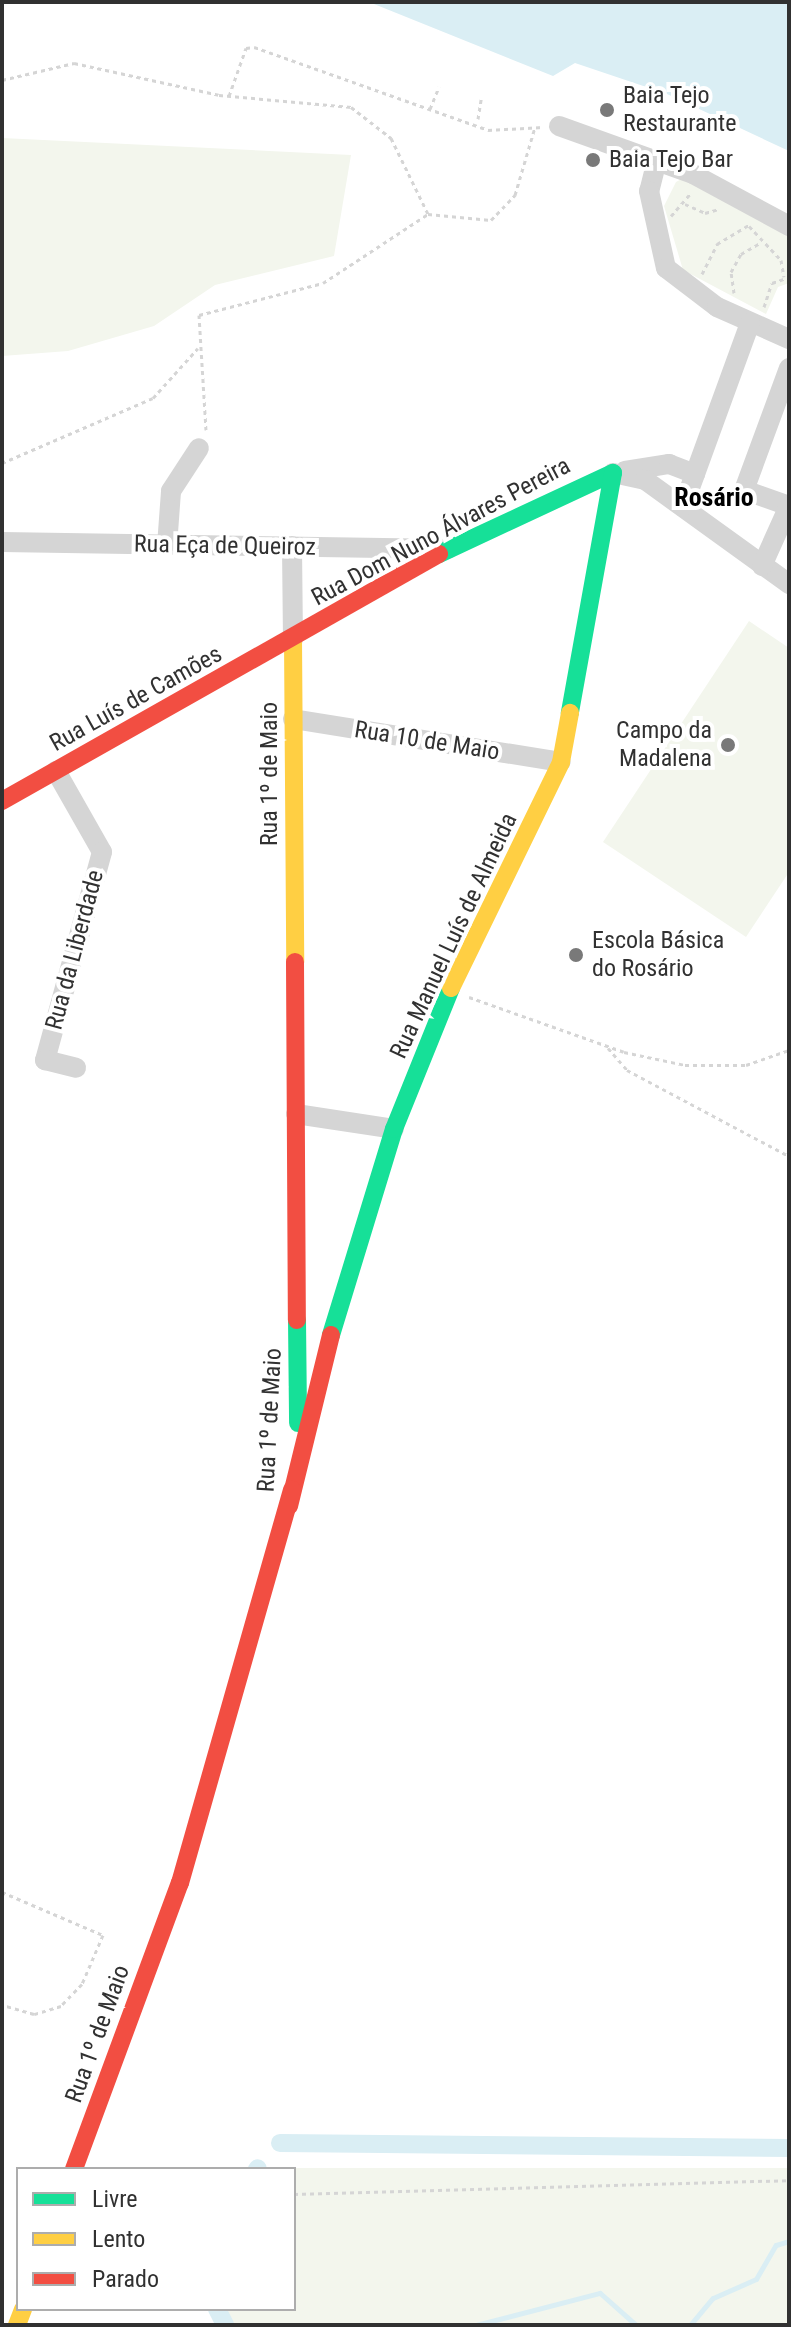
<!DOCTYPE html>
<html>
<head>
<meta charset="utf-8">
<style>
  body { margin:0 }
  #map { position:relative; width:791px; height:2327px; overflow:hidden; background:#fff; font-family:"Roboto Condensed",sans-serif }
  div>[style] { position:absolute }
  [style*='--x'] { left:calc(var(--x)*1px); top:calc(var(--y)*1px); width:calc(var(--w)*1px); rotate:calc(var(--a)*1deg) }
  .green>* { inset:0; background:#f3f6ed }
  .water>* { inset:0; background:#daeef4 }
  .stream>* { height:5px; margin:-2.5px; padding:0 2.5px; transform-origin:2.5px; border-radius:2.5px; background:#daeef4 }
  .canal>* { height:18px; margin:-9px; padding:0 9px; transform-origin:9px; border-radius:9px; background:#daeef4 }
  .path>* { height:3px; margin-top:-1.5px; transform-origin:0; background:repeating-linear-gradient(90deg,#d5d5d5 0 4px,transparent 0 8px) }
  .street>* { height:20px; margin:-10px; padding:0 10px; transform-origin:10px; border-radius:10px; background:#d5d5d5 }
  .fast>* { height:18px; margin:-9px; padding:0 9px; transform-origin:9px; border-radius:9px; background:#16e098 }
  .slow>* { height:18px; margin:-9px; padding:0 9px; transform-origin:9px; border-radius:9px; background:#ffcf43 }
  .jam>* { height:18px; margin:-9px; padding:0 9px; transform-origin:9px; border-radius:9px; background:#f24e42 }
  .dots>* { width:22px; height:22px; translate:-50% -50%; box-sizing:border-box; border:4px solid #fff; border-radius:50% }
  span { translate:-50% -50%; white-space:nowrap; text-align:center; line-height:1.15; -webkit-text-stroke:8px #fff; paint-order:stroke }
  .poi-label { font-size:24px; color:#313131 }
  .left { translate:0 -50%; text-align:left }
  .right { translate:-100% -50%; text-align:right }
  .street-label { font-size:24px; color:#313131 }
  .neighbourhood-label { font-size:26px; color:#000; font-weight:700 }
  .frame { position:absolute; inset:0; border:4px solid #313131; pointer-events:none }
  .legend { position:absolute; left:16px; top:2167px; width:280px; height:144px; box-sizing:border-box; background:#fff; border:2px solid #adadad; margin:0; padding:10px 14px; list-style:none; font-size:24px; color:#313131 }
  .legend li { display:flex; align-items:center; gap:16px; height:40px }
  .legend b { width:40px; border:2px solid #adadad }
</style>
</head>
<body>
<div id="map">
  <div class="green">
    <div style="clip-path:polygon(2px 138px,351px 155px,334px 256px,215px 285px,154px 326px,68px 351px,2px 356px)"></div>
    <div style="clip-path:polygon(689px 175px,789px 230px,789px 283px,778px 287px,766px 314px,683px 270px,664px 206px,676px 182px)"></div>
    <div style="clip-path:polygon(749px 621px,789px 648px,789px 872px,746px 937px,603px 842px)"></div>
    <div style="clip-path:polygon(258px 2168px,789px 2168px,789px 2325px,225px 2325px,217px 2309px,294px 2309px,294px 2169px)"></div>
  </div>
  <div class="water">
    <div style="clip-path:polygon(369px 2px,789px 2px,789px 151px,667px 94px,575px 63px,553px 76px)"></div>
  </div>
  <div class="stream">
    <div style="--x:476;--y:2325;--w:128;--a:-14.5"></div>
    <div style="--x:600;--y:2293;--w:48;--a:41.6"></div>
    <div style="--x:690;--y:2325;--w:35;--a:-50"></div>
    <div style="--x:713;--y:2298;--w:47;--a:-23.8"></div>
    <div style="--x:756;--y:2279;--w:39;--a:-60"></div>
    <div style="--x:776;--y:2245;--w:14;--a:-17"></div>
  </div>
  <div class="canal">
    <div style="--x:280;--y:2143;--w:509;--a:0.56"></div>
    <div style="--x:257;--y:2169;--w:1;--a:-45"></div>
    <div style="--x:217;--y:2309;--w:18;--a:63"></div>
  </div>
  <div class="path">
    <div style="--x:2;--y:80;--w:74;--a:-13.3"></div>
    <div style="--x:74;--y:63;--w:148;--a:12.4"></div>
    <div style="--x:219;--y:95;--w:133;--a:5.2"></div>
    <div style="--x:351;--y:107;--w:51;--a:37.8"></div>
    <div style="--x:391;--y:138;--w:85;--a:64"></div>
    <div style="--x:229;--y:96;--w:51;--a:-70.5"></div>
    <div style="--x:246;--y:48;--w:8;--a:-7"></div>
    <div style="--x:254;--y:47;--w:248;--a:19.5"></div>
    <div style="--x:488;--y:130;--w:55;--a:-3.1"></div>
    <div style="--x:430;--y:109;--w:24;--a:-68"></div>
    <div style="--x:478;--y:119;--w:20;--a:-81"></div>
    <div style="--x:685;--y:204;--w:22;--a:24"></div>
    <div style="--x:705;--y:213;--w:15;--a:-16"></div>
    <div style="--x:671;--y:216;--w:30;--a:-49"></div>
    <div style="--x:749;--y:226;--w:47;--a:46.7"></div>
    <div style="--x:781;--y:260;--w:17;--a:80"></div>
    <div style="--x:702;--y:274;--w:34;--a:-63"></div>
    <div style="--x:717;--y:244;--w:37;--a:-31"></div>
    <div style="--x:734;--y:293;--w:21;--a:-98"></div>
    <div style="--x:731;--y:272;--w:21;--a:-61"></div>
    <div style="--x:741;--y:254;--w:22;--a:-30"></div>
    <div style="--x:764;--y:307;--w:25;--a:-72"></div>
    <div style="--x:772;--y:283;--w:18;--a:-19"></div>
    <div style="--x:206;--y:430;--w:115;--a:-93.5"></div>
    <div style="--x:199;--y:315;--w:128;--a:-14.5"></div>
    <div style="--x:323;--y:283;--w:126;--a:-33.3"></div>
    <div style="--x:428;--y:214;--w:63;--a:5.4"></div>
    <div style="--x:491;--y:220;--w:35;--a:-46"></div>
    <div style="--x:515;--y:195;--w:71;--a:-73.6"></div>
    <div style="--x:2;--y:463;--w:164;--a:-23.3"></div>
    <div style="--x:153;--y:398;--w:67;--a:-48"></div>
    <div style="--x:469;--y:997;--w:164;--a:19.5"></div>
    <div style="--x:624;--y:1052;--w:62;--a:12"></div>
    <div style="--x:685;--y:1065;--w:61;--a:0"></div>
    <div style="--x:746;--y:1065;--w:46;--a:-19.2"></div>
    <div style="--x:608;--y:1048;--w:29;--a:49"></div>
    <div style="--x:627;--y:1070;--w:183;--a:28"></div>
    <div style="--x:2;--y:1892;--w:110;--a:23.1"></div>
    <div style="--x:103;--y:1935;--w:53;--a:113.2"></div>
    <div style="--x:82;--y:1984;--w:30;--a:134"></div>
    <div style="--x:61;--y:2006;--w:28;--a:163"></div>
    <div style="--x:34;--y:2014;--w:33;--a:-164"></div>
    <div style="--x:294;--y:2194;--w:495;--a:-1.6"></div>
  </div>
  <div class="street">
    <div style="--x:559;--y:126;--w:142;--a:19.7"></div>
    <div style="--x:693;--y:174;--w:109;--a:28.4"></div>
    <div style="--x:657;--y:160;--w:32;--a:104"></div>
    <div style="--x:649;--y:191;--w:79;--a:77.6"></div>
    <div style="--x:666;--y:268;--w:64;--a:37.4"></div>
    <div style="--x:717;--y:307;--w:79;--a:24"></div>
    <div style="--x:789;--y:368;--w:130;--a:110.2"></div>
    <div style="--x:744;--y:490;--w:48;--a:19.6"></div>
    <div style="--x:625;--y:471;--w:45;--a:-9"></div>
    <div style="--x:669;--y:464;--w:28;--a:21"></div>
    <div style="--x:613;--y:473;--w:33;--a:12"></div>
    <div style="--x:645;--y:480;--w:178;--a:35.8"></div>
    <div style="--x:683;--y:507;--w:196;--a:-70"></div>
    <div style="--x:2;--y:542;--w:446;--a:0.9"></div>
    <div style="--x:167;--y:546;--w:55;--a:-85.8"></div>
    <div style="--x:171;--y:491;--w:51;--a:-56.9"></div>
    <div style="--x:292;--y:546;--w:93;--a:89.4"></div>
    <div style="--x:762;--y:566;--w:66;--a:-65.8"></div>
    <div style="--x:293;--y:719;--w:271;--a:9.1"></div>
    <div style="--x:56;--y:771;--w:93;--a:60.4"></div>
    <div style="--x:102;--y:852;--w:216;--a:105.3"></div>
    <div style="--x:45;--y:1060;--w:32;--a:14"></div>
    <div style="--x:296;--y:1114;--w:99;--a:8.7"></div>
  </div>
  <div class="fast">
    <div style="--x:439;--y:554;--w:192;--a:-25"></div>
    <div style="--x:613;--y:473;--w:244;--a:100.2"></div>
    <div style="--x:297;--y:1320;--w:103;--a:89.4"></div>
    <div style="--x:331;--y:1335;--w:215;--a:-73"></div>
    <div style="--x:394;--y:1129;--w:152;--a:-68"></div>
  </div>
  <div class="slow">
    <div style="--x:293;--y:639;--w:323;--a:89.6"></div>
    <div style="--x:451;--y:988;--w:251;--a:-64"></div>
    <div style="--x:561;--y:762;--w:50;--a:-79.6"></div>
    <div style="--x:17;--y:2325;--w:17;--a:-69"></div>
  </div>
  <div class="jam">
    <div style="--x:2;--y:801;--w:502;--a:-29.48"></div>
    <div style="--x:295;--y:962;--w:358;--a:89.7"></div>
    <div style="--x:289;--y:1506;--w:176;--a:-76.2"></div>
    <div style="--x:74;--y:2169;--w:305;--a:-69.7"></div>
    <div style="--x:180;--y:1883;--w:409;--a:-74.1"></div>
  </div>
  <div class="dots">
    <div style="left:607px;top:110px;background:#797979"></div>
    <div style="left:593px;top:160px;background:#797979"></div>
    <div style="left:728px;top:745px;background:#797979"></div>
    <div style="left:576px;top:955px;background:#797979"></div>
  </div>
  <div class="poi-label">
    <span class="left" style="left:623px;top:110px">Baia Tejo<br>Restaurante</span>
    <span class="left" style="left:609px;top:160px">Baia Tejo Bar</span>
    <span class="right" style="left:712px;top:745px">Campo da<br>Madalena</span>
    <span class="left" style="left:592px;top:955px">Escola Básica<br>do Rosário</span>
  </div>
  <div class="street-label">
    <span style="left:441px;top:532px;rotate:-28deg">Rua Dom Nuno Álvares Pereira</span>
    <span style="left:225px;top:546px;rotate:1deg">Rua Eça de Queiroz</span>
    <span style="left:136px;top:699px;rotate:-29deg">Rua Luís de Camões</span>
    <span style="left:427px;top:741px;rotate:9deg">Rua 10 de Maio</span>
    <span style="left:270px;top:774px;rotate:-90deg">Rua 1º de Maio</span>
    <span style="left:454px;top:936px;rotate:-65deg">Rua Manuel Luís de Almeida</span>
    <span style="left:75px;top:950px;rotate:-75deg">Rua da Liberdade</span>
    <span style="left:270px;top:1420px;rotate:-87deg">Rua 1º de Maio</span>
    <span style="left:98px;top:2034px;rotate:-70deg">Rua 1º de Maio</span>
  </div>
  <div class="neighbourhood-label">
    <span style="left:714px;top:498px">Rosário</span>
  </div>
  <div class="frame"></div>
  <ul class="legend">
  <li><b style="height:10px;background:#16e098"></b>Livre</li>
  <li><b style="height:10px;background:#ffcf43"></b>Lento</li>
  <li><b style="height:10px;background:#f24e42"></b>Parado</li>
  </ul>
</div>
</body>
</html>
